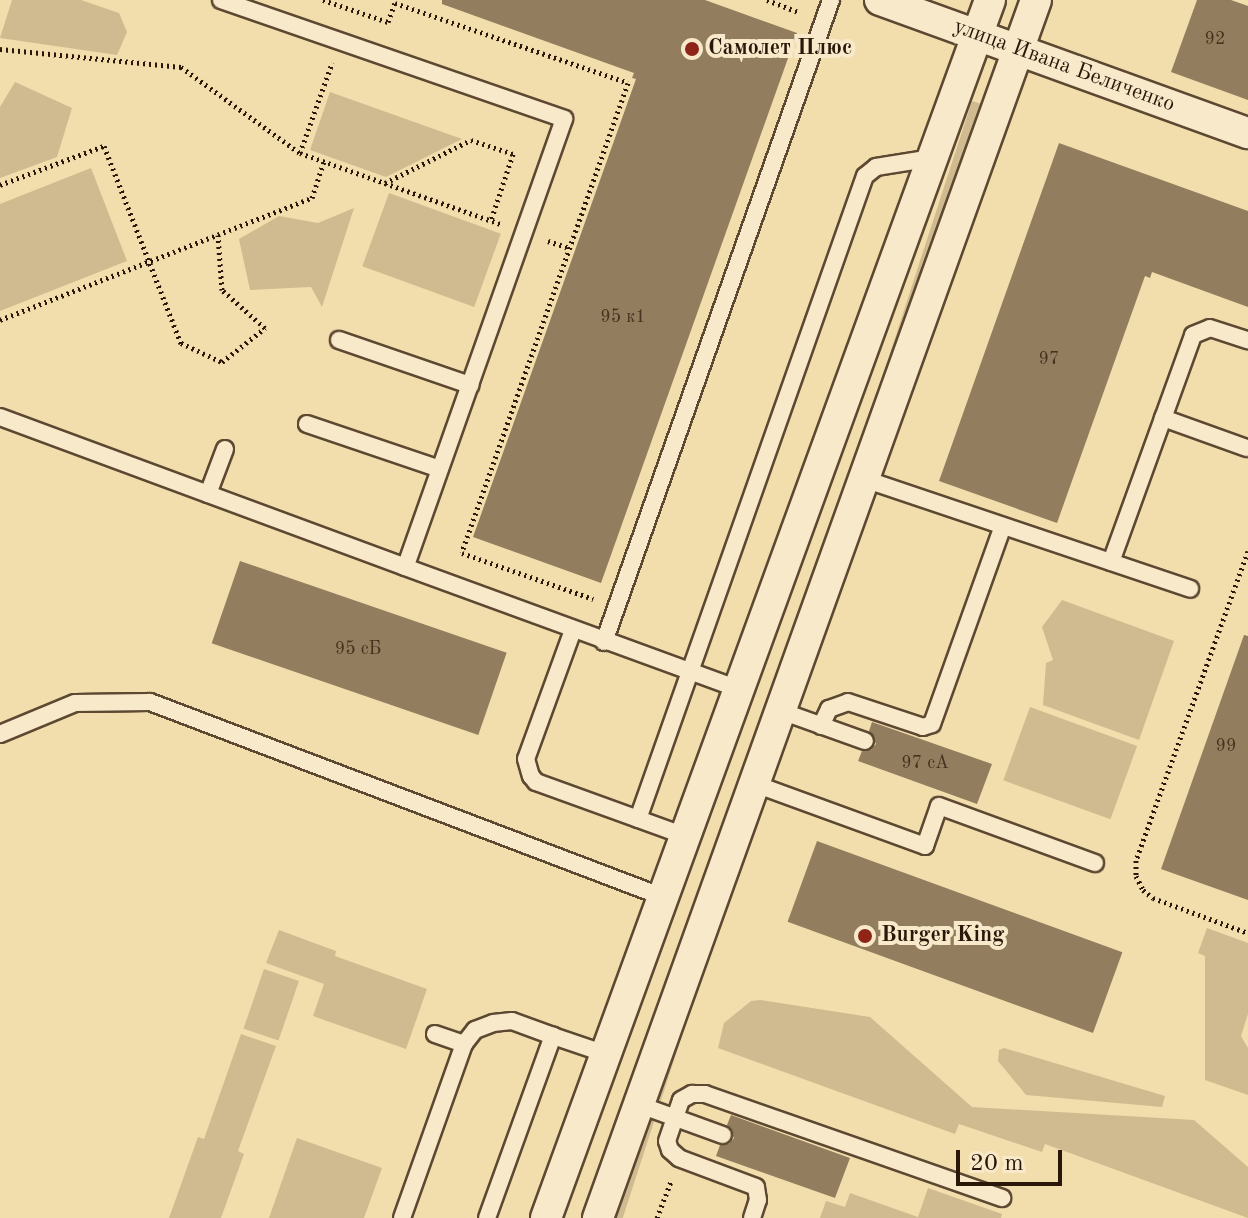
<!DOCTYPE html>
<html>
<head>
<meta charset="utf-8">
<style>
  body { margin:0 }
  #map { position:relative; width:1248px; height:1218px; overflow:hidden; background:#f2ddac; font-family:"Old Standard TT",serif }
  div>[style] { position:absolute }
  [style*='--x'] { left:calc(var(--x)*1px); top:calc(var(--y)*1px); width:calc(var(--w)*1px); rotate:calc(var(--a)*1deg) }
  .green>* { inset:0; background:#d0bb90; transform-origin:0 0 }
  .building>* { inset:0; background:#927e5e; transform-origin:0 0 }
  .path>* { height:5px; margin-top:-2.5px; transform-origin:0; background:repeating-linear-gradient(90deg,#2b1709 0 2px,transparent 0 6px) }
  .roads { filter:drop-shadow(2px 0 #5d4832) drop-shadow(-2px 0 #5d4832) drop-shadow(0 2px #5d4832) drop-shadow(0 -2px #5d4832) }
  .lane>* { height:16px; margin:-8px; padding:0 8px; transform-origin:8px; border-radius:8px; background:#f7e9c9 }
  .street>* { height:30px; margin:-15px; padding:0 15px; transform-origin:15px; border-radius:15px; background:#f7e9c9 }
  .dots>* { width:22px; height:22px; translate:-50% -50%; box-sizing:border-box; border:4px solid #f7e9c9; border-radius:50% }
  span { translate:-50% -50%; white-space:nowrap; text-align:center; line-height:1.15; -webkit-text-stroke:8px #f7e9c9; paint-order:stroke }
  .number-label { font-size:18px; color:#45311e }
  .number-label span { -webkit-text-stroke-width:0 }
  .poi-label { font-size:22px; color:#2b1709; font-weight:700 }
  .left { translate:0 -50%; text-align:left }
  .street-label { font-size:22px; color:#2b1709 }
  .scale { position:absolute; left:956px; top:1150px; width:106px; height:36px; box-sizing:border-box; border:4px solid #2b1709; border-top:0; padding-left:10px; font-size:24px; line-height:28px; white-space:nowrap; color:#2b1709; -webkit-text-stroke:6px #f7e9c9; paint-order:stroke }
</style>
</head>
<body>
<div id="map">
  <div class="green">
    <div style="clip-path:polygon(12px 0,81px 0,119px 13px,127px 32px,117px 55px,0 38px)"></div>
    <div style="clip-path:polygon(15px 82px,72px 108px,57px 157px,0 178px,0 107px)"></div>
    <div style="clip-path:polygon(330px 92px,462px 139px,386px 177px,310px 150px)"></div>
    <div style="left:972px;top:101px;width:13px;height:1188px;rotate:18deg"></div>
    <div style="clip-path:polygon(91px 168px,127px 261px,0 311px,0 204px)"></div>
    <div style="left:389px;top:193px;width:119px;height:78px;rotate:20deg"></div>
    <div style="clip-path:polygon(354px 208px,322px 307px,311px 287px,250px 290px,239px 239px,279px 216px,318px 223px)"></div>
    <div style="clip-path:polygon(1062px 600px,1174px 641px,1139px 740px,1043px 705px,1046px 663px,1053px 660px,1042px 627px)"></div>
    <div style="left:1030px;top:707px;width:114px;height:78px;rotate:20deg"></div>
    <div style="clip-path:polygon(1207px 928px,1248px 943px,1248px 1014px,1241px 1036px,1248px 1048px,1248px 1095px,1205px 1080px,1205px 956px,1198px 953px)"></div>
    <div style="clip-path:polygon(279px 930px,336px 951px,335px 956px,427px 989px,406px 1049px,313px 1016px,324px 984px,266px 963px)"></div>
    <div style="left:264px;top:969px;width:37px;height:63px;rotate:19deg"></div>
    <div style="clip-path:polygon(760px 1000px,870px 1017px,972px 1107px,1194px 1120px,1248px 1167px,1248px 1218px,1045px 1144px,1042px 1152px,959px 1124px,955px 1134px,718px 1048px,724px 1023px,751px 1001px)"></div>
    <div style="clip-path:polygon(241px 1034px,276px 1046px,238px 1151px,244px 1154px,221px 1218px,169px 1218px,198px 1137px,204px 1139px)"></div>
    <div style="clip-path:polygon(1004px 1048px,1165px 1096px,1162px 1107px,1026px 1095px,998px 1061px,999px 1050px)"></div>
    <div style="clip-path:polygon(297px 1138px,382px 1168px,364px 1218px,269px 1218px)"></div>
    <div style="clip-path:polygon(928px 1188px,1002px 1214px,1001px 1218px,820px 1218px,826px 1201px,845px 1207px,850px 1193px,918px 1217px)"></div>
  </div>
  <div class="building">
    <div style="clip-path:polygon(442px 0,705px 0,797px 33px,601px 583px,473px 537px,636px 79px,632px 78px,634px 73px,442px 4px)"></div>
    <div style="clip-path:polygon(1197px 0,1231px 0,1248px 6px,1248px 100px,1171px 72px)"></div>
    <div style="clip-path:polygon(1059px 143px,1248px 211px,1248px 307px,1152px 272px,1150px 278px,1145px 276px,1057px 523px,939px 481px)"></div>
    <div style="left:240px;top:561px;width:282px;height:87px;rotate:19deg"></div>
    <div style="clip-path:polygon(1244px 635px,1248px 636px,1248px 900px,1161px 869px)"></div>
    <div style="clip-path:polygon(872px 722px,992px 764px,977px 804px,858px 761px,862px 751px,871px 750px,876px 744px,869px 731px)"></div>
    <div style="left:817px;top:841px;width:325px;height:86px;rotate:20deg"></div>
    <div style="clip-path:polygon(731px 1115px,850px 1158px,835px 1198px,716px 1156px,720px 1145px,729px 1144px,734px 1138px,727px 1125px)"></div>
  </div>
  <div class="path">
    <div style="--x:323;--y:0;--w:69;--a:18.7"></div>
    <div style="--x:388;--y:22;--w:20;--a:-70"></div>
    <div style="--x:395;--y:3;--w:246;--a:18.9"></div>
    <div style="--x:628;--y:83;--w:498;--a:109.5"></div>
    <div style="--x:462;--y:553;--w:139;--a:19.3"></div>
    <div style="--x:767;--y:0;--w:34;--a:21"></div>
    <div style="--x:0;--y:49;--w:182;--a:5.7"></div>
    <div style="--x:181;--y:67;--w:147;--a:35.9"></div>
    <div style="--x:300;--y:153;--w:213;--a:19.5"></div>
    <div style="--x:300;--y:153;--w:96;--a:-70.4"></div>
    <div style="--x:385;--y:183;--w:96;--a:-26.6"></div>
    <div style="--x:471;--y:140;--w:44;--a:18.4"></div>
    <div style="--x:513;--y:154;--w:70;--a:108.4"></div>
    <div style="--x:0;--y:185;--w:111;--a:-20.6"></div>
    <div style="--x:104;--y:146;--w:212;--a:68.7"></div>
    <div style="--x:181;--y:343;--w:45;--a:24.9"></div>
    <div style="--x:222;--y:362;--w:55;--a:-38.3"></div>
    <div style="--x:265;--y:328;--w:57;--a:-138.5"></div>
    <div style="--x:222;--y:290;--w:55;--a:-94.2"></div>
    <div style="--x:548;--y:241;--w:23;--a:18"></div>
    <div style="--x:0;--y:320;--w:335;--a:-21.4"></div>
    <div style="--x:312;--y:198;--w:39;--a:-72"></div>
    <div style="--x:1248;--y:551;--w:329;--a:109.9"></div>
    <div style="--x:1136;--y:860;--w:16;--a:90"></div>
    <div style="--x:1136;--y:876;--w:16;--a:63"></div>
    <div style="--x:1143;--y:890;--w:13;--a:39"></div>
    <div style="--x:1153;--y:898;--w:101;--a:20.2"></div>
    <div style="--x:657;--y:1218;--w:40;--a:-69"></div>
  </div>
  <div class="roads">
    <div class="lane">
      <div style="--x:221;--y:0;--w:363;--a:19.1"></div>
      <div style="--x:564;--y:119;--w:475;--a:109.5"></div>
      <div style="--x:405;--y:567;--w:356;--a:20.1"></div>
      <div style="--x:339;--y:340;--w:139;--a:19"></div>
      <div style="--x:0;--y:417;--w:432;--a:20.3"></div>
      <div style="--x:1163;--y:418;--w:89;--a:19.7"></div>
      <div style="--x:307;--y:424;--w:140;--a:18.7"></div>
      <div style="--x:864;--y:479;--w:344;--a:18.6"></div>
      <div style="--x:208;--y:494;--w:48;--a:-69.3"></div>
      <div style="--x:1111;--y:562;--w:241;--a:-70.1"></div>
      <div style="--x:1193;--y:335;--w:18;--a:-22"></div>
      <div style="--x:1210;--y:328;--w:40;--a:18"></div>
      <div style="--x:573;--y:630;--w:137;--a:110"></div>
      <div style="--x:526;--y:759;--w:18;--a:74"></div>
      <div style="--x:531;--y:776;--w:8;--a:50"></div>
      <div style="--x:536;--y:782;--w:158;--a:19.9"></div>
      <div style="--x:604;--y:642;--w:681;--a:-70.53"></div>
      <div style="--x:781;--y:711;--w:89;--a:19.7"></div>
      <div style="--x:821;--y:726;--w:19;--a:-65"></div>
      <div style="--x:829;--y:709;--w:20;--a:-20"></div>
      <div style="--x:848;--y:702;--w:79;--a:18.4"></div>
      <div style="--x:923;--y:727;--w:9;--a:-18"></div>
      <div style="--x:932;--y:724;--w:210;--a:-70.3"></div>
      <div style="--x:0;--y:734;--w:81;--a:-22.5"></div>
      <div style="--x:75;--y:703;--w:75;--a:-0.8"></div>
      <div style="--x:150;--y:702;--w:549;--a:20.81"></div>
      <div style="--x:755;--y:784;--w:181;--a:20"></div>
      <div style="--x:925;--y:846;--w:42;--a:-70.7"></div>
      <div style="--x:939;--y:806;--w:166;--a:20.1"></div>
      <div style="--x:638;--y:819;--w:682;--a:-70.56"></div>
      <div style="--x:865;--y:176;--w:14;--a:-39"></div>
      <div style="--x:876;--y:167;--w:57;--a:-9.1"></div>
      <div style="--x:435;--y:1034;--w:31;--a:19"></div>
      <div style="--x:640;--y:1105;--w:88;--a:19.9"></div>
      <div style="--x:402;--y:1218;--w:185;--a:-70.4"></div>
      <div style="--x:464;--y:1044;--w:18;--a:-52"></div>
      <div style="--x:475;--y:1030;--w:19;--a:-21"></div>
      <div style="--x:493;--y:1023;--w:19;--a:-6"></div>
      <div style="--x:512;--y:1021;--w:44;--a:20.1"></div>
      <div style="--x:487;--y:1218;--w:194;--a:-70.1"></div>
      <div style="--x:553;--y:1036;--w:56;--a:18.8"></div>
      <div style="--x:752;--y:1218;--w:19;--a:-72"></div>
      <div style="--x:758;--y:1200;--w:13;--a:-99"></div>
      <div style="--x:756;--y:1187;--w:82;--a:-159.4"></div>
      <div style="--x:679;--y:1158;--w:12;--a:-138"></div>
      <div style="--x:670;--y:1150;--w:9;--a:-108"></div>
      <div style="--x:667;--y:1141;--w:43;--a:-71.1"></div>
      <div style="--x:681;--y:1100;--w:13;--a:-29"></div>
      <div style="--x:692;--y:1094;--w:13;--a:0"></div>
      <div style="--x:705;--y:1094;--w:315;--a:19.3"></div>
    </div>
    <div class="street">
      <div style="--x:880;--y:0;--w:391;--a:19.9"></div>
      <div style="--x:546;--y:1218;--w:1296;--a:-69.97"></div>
      <div style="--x:598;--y:1218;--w:1294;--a:-70.22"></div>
    </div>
  </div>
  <div class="dots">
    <div style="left:692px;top:49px;background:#8f2418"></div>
    <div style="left:865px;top:936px;background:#8f2418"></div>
  </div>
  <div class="number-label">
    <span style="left:1215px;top:39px">92</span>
    <span style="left:623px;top:317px">95 к1</span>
    <span style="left:1049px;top:359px">97</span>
    <span style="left:358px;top:649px">95 сБ</span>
    <span style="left:1226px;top:746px">99</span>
    <span style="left:925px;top:763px">97 сА</span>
  </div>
  <div class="poi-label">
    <span class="left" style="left:708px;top:49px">Самолет Плюс</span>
    <span class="left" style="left:881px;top:936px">Burger King</span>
  </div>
  <div class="street-label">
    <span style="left:1064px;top:66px;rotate:20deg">улица Ивана Беличенко</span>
  </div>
  <div class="scale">20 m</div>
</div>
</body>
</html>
